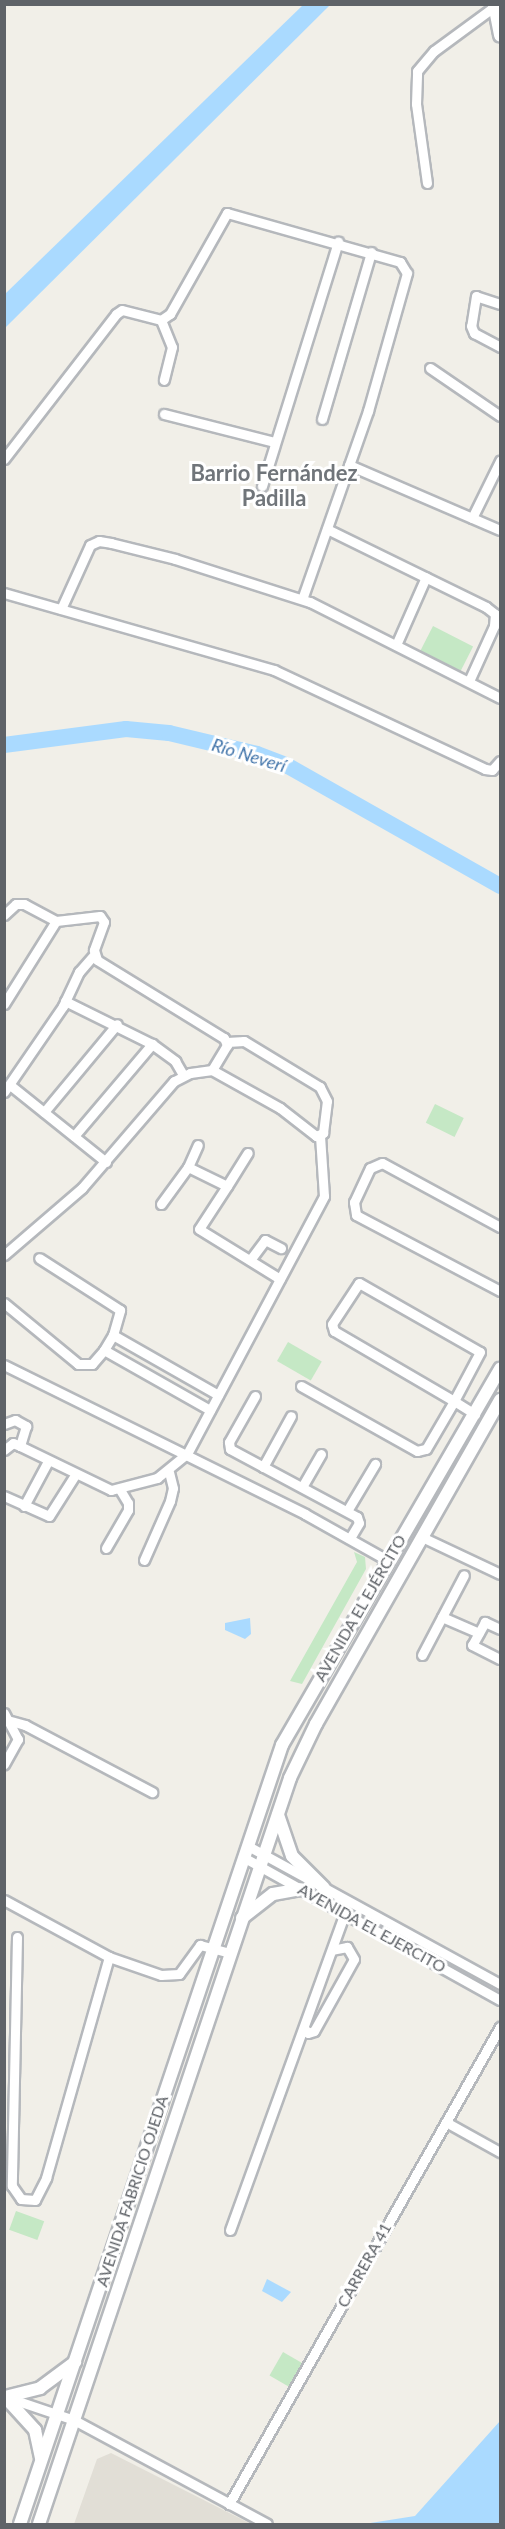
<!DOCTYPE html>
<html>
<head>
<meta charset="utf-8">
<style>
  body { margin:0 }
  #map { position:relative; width:505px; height:2529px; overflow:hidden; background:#f1efe8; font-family:Lato,sans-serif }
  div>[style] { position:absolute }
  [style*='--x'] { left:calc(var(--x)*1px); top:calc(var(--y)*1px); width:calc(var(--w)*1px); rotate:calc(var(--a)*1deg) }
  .education>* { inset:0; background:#e1ded6 }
  .green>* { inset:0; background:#c5e8c5; transform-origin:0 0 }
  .water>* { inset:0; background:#aadaff }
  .river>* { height:16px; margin:-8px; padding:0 8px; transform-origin:8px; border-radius:8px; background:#aadaff }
  .roads { filter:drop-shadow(2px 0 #b5b8bc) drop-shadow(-2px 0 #b5b8bc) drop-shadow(0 2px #b5b8bc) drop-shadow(0 -2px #b5b8bc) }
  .minor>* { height:9px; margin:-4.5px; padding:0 4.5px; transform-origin:4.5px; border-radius:4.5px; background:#fff }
  .tertiary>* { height:12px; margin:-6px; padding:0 6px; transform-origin:6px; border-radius:6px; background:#fff }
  span { translate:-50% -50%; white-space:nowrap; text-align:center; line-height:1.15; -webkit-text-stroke:6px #fff; paint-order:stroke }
  .street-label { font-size:16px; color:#5f6368 }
  .water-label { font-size:18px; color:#4174aa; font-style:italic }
  .district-label { font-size:22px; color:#70757a; font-weight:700 }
  .frame { position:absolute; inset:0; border:6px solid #5f6368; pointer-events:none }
</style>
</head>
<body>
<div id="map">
  <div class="education">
    <div style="clip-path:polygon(111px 2453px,251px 2524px,74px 2524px,97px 2459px)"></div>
  </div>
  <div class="green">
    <div style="left:433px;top:626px;width:45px;height:30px;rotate:27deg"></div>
    <div style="left:435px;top:1104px;width:32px;height:21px;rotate:26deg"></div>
    <div style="left:288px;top:1342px;width:39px;height:22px;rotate:30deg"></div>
    <div style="clip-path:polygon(354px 1552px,365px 1557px,366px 1569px,302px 1684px,290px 1681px,357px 1562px)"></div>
    <div style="left:16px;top:2211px;width:30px;height:20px;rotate:20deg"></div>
    <div style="left:283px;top:2352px;width:22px;height:27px;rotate:30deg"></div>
  </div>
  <div class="water">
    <div style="clip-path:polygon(303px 5px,330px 5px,5px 328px,5px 294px)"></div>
    <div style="clip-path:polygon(250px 1618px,251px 1634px,245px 1639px,225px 1630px,225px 1623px)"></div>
    <div style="clip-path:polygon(267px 2279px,291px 2292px,282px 2302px,262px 2291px)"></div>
    <div style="clip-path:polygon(500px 2421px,500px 2524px,364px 2524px,415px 2516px)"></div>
  </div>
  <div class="river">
    <div style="--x:4;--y:745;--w:123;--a:-7.5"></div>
    <div style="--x:126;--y:729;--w:43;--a:5.3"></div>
    <div style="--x:169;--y:733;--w:90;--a:13.4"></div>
    <div style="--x:257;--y:754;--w:33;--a:21"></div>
    <div style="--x:288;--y:766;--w:244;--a:29.5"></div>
  </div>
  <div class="roads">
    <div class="minor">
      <div style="--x:427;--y:183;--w:80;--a:-97.9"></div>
      <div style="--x:416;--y:104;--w:33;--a:-88"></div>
      <div style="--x:417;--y:71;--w:26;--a:-50"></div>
      <div style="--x:434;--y:51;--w:74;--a:-36.3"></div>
      <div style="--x:500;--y:304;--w:25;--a:-162"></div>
      <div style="--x:476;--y:296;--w:30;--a:99"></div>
      <div style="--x:471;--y:326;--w:8;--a:67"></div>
      <div style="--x:474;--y:333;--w:30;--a:28"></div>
      <div style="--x:161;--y:320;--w:29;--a:68"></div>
      <div style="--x:172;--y:347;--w:34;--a:104"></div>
      <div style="--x:430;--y:368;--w:85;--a:34.4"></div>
      <div style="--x:164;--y:414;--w:114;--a:14.2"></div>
      <div style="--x:322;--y:419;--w:174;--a:-73.6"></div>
      <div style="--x:4;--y:459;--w:183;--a:-52.3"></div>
      <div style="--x:116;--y:314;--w:7;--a:-34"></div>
      <div style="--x:122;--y:310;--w:40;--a:14.4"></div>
      <div style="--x:161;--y:320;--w:11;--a:-34"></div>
      <div style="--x:170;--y:314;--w:116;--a:-60.6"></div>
      <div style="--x:227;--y:213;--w:180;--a:15.8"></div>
      <div style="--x:400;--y:262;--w:13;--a:58"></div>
      <div style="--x:407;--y:273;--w:143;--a:105.8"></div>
      <div style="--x:368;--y:411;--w:199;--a:109.3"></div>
      <div style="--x:349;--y:465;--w:164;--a:23.3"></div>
      <div style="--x:262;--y:486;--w:256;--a:-72.7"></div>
      <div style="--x:472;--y:518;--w:64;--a:-63.8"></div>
      <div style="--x:327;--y:529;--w:177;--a:26.1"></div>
      <div style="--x:486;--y:607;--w:11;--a:38"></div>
      <div style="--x:495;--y:614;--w:12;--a:95"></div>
      <div style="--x:494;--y:626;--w:60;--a:114.4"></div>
      <div style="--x:4;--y:593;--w:281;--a:15.9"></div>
      <div style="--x:274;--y:670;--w:233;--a:25.1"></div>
      <div style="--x:485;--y:769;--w:7;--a:8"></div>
      <div style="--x:492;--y:770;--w:12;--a:-48"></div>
      <div style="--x:61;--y:609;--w:70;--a:-65.6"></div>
      <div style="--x:90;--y:545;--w:10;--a:-24"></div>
      <div style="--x:99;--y:541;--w:12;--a:9"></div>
      <div style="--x:111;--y:543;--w:66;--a:14"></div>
      <div style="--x:175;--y:559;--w:142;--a:17.7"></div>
      <div style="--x:310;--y:602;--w:213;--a:26.8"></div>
      <div style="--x:396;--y:645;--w:74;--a:-66.2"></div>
      <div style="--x:4;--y:915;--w:16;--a:-43"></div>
      <div style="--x:16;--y:904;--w:8;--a:0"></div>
      <div style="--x:24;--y:904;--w:36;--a:28"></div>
      <div style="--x:65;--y:1001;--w:97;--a:26.3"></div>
      <div style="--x:152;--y:1044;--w:29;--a:36"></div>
      <div style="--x:175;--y:1061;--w:16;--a:60"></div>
      <div style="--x:4;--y:1004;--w:98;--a:-57.9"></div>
      <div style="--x:56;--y:921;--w:44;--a:-6.5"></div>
      <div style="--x:100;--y:916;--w:7;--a:56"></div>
      <div style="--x:104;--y:922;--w:30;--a:110"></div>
      <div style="--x:94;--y:950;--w:10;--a:73"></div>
      <div style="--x:97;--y:960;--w:149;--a:31.6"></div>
      <div style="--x:224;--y:1038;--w:8;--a:67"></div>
      <div style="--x:227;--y:1045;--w:29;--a:121"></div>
      <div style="--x:212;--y:1070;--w:22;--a:172"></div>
      <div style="--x:190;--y:1073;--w:18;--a:153"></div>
      <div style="--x:174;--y:1081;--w:141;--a:130.7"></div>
      <div style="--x:82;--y:1188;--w:103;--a:139.3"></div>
      <div style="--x:212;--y:1070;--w:78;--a:29.2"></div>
      <div style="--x:280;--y:1108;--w:46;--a:37.9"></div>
      <div style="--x:316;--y:1136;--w:8;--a:-23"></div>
      <div style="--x:323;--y:1133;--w:32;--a:-83"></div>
      <div style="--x:327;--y:1101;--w:16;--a:-117"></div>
      <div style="--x:320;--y:1087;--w:89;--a:-148.8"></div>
      <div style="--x:244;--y:1041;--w:17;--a:177"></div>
      <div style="--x:10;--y:1085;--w:123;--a:38.7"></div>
      <div style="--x:4;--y:1092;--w:104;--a:-55.5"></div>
      <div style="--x:63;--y:1006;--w:38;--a:-65"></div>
      <div style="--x:79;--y:972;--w:23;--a:-49"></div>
      <div style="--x:44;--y:1112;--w:114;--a:-50.3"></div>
      <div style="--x:74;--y:1136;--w:121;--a:-49.7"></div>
      <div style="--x:188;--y:1167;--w:43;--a:26"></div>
      <div style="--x:227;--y:1186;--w:51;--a:123.1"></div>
      <div style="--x:199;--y:1229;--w:95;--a:31.7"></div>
      <div style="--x:227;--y:1186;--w:39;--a:-58"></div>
      <div style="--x:161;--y:1204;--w:46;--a:-53.9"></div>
      <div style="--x:188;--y:1167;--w:24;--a:-66"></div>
      <div style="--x:500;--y:1227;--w:134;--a:-151.5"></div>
      <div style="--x:382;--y:1163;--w:13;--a:157"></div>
      <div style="--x:370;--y:1168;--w:38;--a:115"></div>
      <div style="--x:354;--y:1202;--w:13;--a:81"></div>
      <div style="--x:356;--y:1215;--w:163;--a:27.8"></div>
      <div style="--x:250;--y:1260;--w:25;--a:-53"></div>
      <div style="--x:265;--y:1240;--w:18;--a:27"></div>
      <div style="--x:359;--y:1283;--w:139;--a:29.7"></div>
      <div style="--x:480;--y:1352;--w:55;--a:118"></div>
      <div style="--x:454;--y:1401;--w:139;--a:-149.7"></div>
      <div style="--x:334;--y:1331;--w:7;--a:-106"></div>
      <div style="--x:332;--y:1324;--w:49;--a:-56.6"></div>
      <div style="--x:4;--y:1303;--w:96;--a:39.5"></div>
      <div style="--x:78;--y:1364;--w:14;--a:0"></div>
      <div style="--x:92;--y:1364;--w:18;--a:-49"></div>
      <div style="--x:104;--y:1350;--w:17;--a:-59"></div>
      <div style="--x:113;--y:1335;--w:26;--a:-74"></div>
      <div style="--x:120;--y:1310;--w:96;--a:-147.3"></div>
      <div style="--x:113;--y:1335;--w:121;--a:29.7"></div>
      <div style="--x:104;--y:1350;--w:122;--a:29.5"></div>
      <div style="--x:4;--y:1365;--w:336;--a:26.3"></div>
      <div style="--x:305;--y:1514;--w:94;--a:29.3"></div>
      <div style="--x:301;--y:1386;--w:133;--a:29.3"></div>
      <div style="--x:417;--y:1451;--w:9;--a:-13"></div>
      <div style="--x:426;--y:1449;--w:56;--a:-59.7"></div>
      <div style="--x:454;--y:1401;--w:25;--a:32"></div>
      <div style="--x:255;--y:1396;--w:53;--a:119.5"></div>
      <div style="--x:229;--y:1442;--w:7;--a:82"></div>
      <div style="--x:230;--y:1449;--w:144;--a:28.2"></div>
      <div style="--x:357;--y:1517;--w:6;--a:72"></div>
      <div style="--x:359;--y:1523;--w:17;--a:121"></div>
      <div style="--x:4;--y:1424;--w:12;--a:-20"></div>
      <div style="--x:15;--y:1420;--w:13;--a:29"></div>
      <div style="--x:26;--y:1426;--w:21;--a:107"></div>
      <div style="--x:4;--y:1450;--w:11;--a:-38"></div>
      <div style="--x:13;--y:1443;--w:8;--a:23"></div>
      <div style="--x:20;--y:1446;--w:101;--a:25.8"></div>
      <div style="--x:111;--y:1490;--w:48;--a:-14.6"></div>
      <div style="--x:157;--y:1478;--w:38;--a:-39"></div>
      <div style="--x:187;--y:1454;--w:292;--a:-62"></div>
      <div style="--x:324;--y:1196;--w:61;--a:-93.8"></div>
      <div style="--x:263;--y:1467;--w:58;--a:-61.2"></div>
      <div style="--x:302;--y:1487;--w:38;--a:-60"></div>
      <div style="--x:4;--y:1496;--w:49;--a:24"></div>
      <div style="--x:49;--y:1516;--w:49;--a:-57.6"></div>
      <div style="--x:24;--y:1506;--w:51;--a:-61.9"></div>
      <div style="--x:347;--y:1511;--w:55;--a:-59.2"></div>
      <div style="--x:424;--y:1538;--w:84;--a:25.3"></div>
      <div style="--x:106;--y:1548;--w:44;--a:-59.9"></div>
      <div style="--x:128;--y:1510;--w:7;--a:-90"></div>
      <div style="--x:128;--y:1503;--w:17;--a:-121"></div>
      <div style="--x:144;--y:1560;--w:64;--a:-66.2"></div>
      <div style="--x:170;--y:1501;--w:13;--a:-77"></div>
      <div style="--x:173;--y:1488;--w:16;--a:-104"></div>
      <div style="--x:442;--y:1617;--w:40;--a:23.4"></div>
      <div style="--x:500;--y:1629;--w:17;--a:-155"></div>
      <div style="--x:485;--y:1622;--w:26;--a:119"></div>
      <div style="--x:472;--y:1645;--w:31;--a:27"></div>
      <div style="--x:422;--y:1655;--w:90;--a:-62.3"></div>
      <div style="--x:4;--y:1713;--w:30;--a:62"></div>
      <div style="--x:18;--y:1739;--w:29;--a:119"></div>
      <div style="--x:11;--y:1721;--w:15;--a:16"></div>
      <div style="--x:25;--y:1725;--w:144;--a:27.8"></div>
      <div style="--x:248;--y:1846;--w:287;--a:28.7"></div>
      <div style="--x:243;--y:1857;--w:294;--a:29.1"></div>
      <div style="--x:4;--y:1900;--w:119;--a:28.5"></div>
      <div style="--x:109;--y:1957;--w:55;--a:19.1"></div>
      <div style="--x:161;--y:1975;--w:18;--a:-3"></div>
      <div style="--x:179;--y:1974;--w:36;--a:-54"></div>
      <div style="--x:200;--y:1945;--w:30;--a:15"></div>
      <div style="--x:17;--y:1937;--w:249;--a:91.2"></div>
      <div style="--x:12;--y:2186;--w:16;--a:55"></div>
      <div style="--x:21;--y:2199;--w:14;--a:4"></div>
      <div style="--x:35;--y:2200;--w:25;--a:-63"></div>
      <div style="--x:46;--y:2178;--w:230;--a:-74.1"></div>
      <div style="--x:304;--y:2028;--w:6;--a:51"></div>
      <div style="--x:308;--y:2033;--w:6;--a:-18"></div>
      <div style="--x:314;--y:2031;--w:82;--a:-60.9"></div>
      <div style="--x:354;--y:1959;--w:14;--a:-120"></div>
      <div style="--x:347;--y:1947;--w:15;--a:169"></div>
      <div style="--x:446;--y:2122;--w:62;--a:29.1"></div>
      <div style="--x:230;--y:2230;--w:338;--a:-70.1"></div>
      <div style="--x:6;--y:2397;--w:72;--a:18.7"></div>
      <div style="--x:74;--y:2420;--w:219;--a:28.3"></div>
      <div style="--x:229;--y:2504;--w:549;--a:-60.4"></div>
    </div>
    <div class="tertiary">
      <div style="--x:494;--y:4;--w:32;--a:79"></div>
      <div style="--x:278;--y:1815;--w:43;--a:71.1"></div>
      <div style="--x:292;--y:1856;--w:45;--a:45"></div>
      <div style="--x:242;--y:1918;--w:39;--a:-38"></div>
      <div style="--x:273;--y:1894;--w:28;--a:-10"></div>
      <div style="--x:5;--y:2397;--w:36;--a:-14"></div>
      <div style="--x:40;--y:2388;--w:44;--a:-36.6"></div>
      <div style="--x:5;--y:2397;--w:45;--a:47.7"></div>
      <div style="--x:35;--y:2430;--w:29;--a:78"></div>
      <div style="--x:20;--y:2524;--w:822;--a:-71.41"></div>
      <div style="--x:282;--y:1745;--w:435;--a:-59.9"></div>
      <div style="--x:39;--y:2524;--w:787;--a:-71.4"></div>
      <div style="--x:290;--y:1778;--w:60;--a:-64.3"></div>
      <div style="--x:316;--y:1724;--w:373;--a:-60.4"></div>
    </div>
  </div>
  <div class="street-label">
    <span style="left:360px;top:1608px;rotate:-60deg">AVENIDA EL EJÉRCITO</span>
    <span style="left:372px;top:1928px;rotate:29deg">AVENIDA EL EJERCITO</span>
    <span style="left:132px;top:2191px;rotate:-72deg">AVENIDA FABRICIO OJEDA</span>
    <span style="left:364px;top:2265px;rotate:-61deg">CARRERA 41</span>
  </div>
  <div class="water-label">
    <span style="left:249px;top:755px;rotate:17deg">Río Neverí</span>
  </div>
  <div class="district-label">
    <span style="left:274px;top:485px">Barrio Fernández<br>Padilla</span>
  </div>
  <div class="frame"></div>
</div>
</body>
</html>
